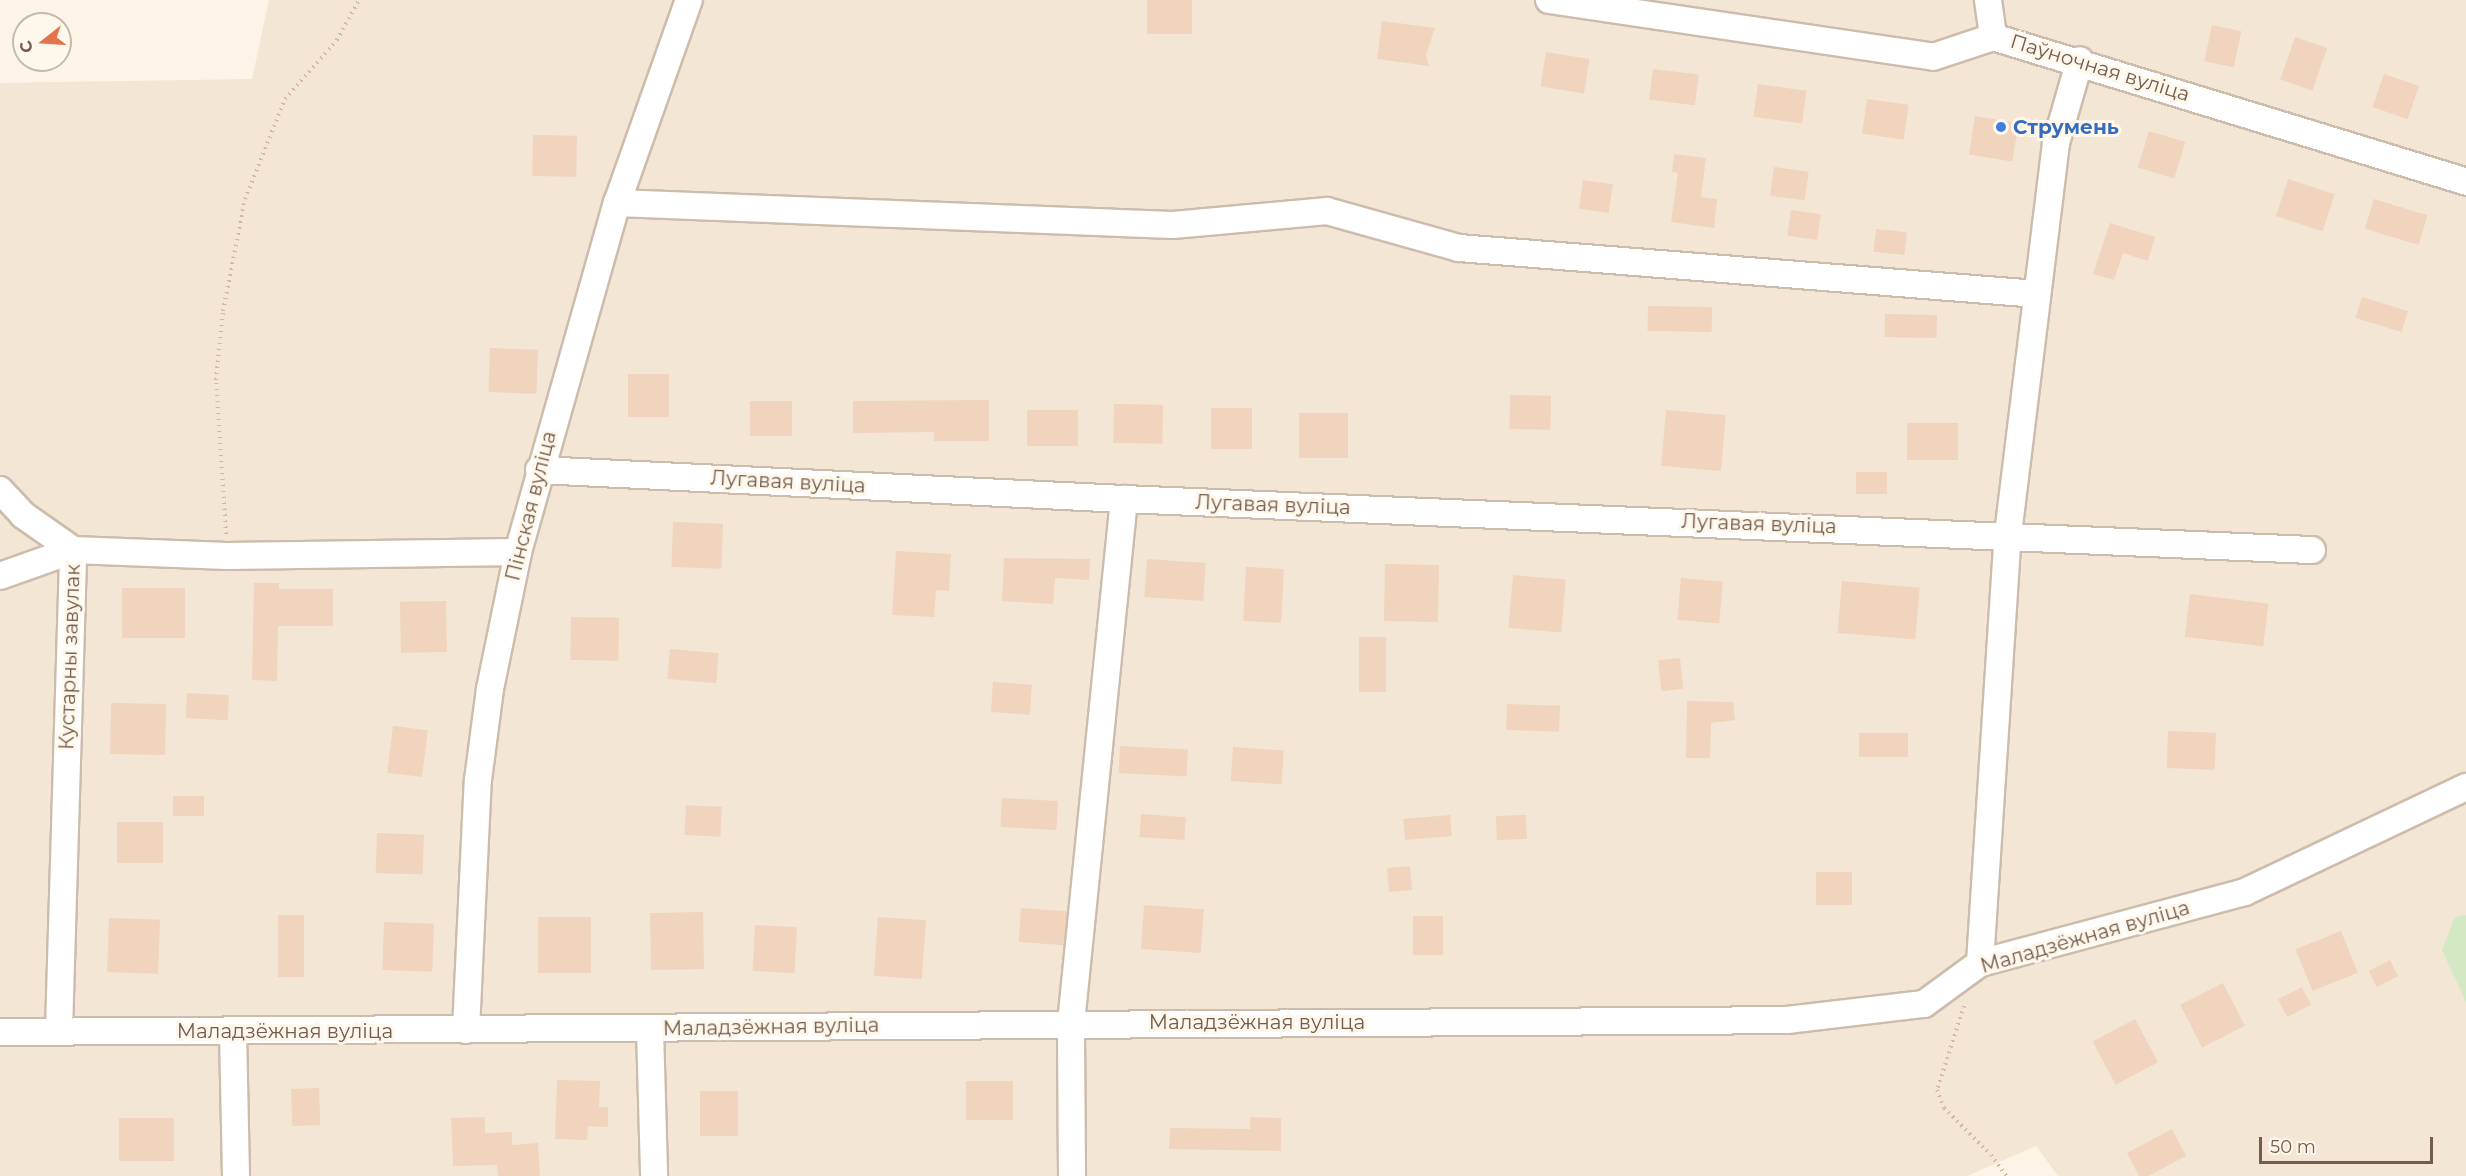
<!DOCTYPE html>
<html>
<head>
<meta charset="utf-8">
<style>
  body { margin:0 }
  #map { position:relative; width:2466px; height:1176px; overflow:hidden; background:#fcf4e6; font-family:Montserrat,sans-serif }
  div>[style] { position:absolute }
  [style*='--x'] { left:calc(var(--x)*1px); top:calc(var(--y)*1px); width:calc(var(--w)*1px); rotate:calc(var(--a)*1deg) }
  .residential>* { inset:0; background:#f3e6d4 }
  .green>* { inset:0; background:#d2e9c4 }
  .building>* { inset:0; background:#f0d4be; transform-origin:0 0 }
  .path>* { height:4px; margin-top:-2px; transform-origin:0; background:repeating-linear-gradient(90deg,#d5b7a1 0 1.5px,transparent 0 6px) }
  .roads { filter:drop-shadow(2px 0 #cdbcac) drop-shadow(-2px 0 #cdbcac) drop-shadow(0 2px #cdbcac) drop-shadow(0 -2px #cdbcac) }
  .minor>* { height:26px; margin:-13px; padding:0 13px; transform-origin:13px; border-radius:13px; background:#fff }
  .dots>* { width:16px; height:16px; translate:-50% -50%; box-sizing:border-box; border:3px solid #fef8ec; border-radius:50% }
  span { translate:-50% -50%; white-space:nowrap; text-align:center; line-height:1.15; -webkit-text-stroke:6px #fef8ec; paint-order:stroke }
  .street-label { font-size:20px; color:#745b4b }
  .shop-label { font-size:20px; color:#366cbe; font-weight:700 }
  .left { translate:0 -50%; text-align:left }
  .north { position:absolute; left:12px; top:12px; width:60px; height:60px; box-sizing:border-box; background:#fef8ec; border:2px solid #c7b9ac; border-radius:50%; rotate:253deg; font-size:16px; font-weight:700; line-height:24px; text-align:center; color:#745b4b }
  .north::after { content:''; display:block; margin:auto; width:21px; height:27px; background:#e2744e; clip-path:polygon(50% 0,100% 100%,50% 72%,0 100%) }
  .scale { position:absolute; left:2259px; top:1137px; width:174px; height:27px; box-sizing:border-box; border:3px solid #745b4b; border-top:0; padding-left:8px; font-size:18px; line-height:21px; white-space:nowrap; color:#745b4b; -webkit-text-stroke:4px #fef8ec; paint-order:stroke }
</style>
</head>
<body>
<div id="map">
  <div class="residential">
    <div style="clip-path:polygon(269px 0,2466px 0,2466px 1176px,2058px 1176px,2036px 1146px,1967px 1176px,0 1176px,0 83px,252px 79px)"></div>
  </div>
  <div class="green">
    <div style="clip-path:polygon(2466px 915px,2466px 1002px,2442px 950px,2455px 917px)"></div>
  </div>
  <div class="building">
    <div style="left:1147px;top:0;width:45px;height:34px"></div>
    <div style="clip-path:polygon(1382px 21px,1435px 28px,1426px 55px,1429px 66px,1377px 59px)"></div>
    <div style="left:2212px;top:25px;width:30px;height:37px;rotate:12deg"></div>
    <div style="left:2295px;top:37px;width:34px;height:45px;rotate:19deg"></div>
    <div style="left:1546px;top:52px;width:44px;height:35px;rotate:9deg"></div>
    <div style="left:1653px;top:69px;width:46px;height:31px;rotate:7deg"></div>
    <div style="left:2384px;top:74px;width:37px;height:35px;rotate:19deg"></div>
    <div style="left:1758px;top:84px;width:49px;height:33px;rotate:8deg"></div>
    <div style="left:1867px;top:99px;width:42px;height:35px;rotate:8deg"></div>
    <div style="left:1975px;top:116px;width:44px;height:39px;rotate:9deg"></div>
    <div style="left:2149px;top:131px;width:38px;height:38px;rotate:17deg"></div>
    <div style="left:533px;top:135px;width:44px;height:41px;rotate:1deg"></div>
    <div style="clip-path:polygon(1674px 154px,1706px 158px,1701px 197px,1717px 199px,1714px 228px,1671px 222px,1678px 173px,1672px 172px)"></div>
    <div style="left:1774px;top:167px;width:35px;height:29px;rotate:8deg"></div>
    <div style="left:2288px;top:179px;width:49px;height:39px;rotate:18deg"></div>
    <div style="left:1583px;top:180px;width:30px;height:29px;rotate:8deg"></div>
    <div style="left:2374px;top:199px;width:56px;height:31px;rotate:17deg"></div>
    <div style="left:1791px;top:210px;width:30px;height:26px;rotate:8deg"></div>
    <div style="clip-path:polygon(2110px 223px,2155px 237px,2148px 261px,2123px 253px,2114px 280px,2093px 274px)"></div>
    <div style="left:1876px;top:229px;width:31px;height:23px;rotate:6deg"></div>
    <div style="left:2362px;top:297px;width:48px;height:22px;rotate:17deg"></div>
    <div style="left:1648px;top:306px;width:64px;height:25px;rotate:1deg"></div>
    <div style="left:1885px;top:314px;width:52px;height:23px;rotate:1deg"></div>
    <div style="left:490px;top:348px;width:48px;height:44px;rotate:2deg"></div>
    <div style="left:628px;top:374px;width:41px;height:43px"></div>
    <div style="left:1510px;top:395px;width:41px;height:34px;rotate:1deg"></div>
    <div style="clip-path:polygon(989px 400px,989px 441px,934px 441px,934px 432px,853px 433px,853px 401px)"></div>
    <div style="left:750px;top:401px;width:42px;height:35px"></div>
    <div style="left:1114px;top:404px;width:49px;height:39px;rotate:1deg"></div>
    <div style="left:1211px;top:408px;width:41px;height:41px"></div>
    <div style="left:1027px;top:410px;width:51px;height:36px"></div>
    <div style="left:1666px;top:410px;width:60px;height:56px;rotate:5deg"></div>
    <div style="left:1299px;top:413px;width:49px;height:45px"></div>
    <div style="left:1907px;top:423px;width:51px;height:37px"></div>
    <div style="left:1856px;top:472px;width:31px;height:22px"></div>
    <div style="left:673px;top:522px;width:50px;height:45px;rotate:2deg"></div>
    <div style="clip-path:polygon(896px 551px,951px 554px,949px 591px,936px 590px,934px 617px,892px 615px)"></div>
    <div style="clip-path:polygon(1004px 558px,1090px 559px,1089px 580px,1055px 578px,1053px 604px,1002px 601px)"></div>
    <div style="left:1147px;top:559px;width:59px;height:38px;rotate:4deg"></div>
    <div style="left:1385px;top:564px;width:54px;height:57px;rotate:1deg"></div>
    <div style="left:1246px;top:567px;width:38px;height:54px;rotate:3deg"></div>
    <div style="left:1513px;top:575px;width:53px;height:53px;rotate:5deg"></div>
    <div style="left:1681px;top:578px;width:42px;height:42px;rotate:5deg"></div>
    <div style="left:1842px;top:581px;width:78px;height:52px;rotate:5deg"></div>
    <div style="clip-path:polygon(254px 583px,279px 583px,279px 589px,333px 589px,333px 626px,278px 626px,277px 681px,252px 680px)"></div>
    <div style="left:122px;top:588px;width:63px;height:50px"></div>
    <div style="left:2190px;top:594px;width:79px;height:43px;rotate:7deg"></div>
    <div style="left:446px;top:601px;width:51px;height:46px;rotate:89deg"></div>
    <div style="left:571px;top:617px;width:48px;height:43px;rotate:1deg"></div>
    <div style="left:1359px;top:637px;width:27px;height:55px"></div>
    <div style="left:670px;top:649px;width:49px;height:30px;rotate:5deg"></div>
    <div style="left:1680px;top:658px;width:31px;height:22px;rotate:84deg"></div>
    <div style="left:993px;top:682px;width:39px;height:30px;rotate:4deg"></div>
    <div style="left:187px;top:693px;width:42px;height:25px;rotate:3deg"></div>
    <div style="clip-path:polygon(1687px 701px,1733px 702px,1735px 720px,1711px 723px,1710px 758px,1686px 758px)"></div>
    <div style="left:111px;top:703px;width:55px;height:51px;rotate:1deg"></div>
    <div style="left:1507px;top:704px;width:53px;height:26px;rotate:2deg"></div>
    <div style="left:393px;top:726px;width:35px;height:47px;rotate:7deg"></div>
    <div style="left:2168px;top:731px;width:48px;height:37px;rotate:2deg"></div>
    <div style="left:1908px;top:733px;width:24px;height:49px;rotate:90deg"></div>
    <div style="left:1120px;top:746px;width:68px;height:27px;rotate:3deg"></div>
    <div style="left:1233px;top:747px;width:51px;height:34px;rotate:4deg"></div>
    <div style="left:173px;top:796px;width:31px;height:20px"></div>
    <div style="left:1002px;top:798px;width:56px;height:29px;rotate:3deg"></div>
    <div style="left:686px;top:805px;width:36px;height:30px;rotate:3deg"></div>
    <div style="left:1141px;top:814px;width:45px;height:23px;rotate:4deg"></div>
    <div style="left:1450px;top:815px;width:21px;height:47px;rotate:85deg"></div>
    <div style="left:1526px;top:815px;width:24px;height:30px;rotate:88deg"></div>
    <div style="left:117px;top:822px;width:46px;height:41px"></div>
    <div style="left:377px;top:833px;width:47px;height:40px;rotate:2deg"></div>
    <div style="left:1410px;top:866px;width:24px;height:23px;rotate:85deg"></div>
    <div style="left:1816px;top:872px;width:36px;height:33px"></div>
    <div style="left:1144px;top:905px;width:60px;height:44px;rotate:4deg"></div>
    <div style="left:1021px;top:908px;width:46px;height:34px;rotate:4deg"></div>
    <div style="left:703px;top:912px;width:57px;height:53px;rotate:89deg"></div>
    <div style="left:278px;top:915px;width:26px;height:62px"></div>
    <div style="left:1413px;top:916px;width:30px;height:39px"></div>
    <div style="left:538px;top:917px;width:53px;height:56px"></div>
    <div style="left:878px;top:917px;width:48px;height:59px;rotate:4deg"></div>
    <div style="left:109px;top:918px;width:51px;height:54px;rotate:2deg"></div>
    <div style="left:384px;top:922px;width:50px;height:48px;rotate:2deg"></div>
    <div style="left:755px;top:925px;width:42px;height:46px;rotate:3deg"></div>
    <div style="left:2341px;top:931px;width:45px;height:49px;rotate:68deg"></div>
    <div style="left:2390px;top:960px;width:18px;height:24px;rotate:63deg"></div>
    <div style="left:2223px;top:983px;width:48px;height:48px;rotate:63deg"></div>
    <div style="left:2302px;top:987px;width:20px;height:27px;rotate:63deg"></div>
    <div style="left:2135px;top:1019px;width:49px;height:48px;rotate:62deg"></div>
    <div style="clip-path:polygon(557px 1080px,600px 1081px,599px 1107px,608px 1107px,608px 1127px,588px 1126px,587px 1140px,555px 1139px)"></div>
    <div style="left:966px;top:1081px;width:47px;height:39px"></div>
    <div style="left:319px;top:1088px;width:37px;height:28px;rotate:88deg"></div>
    <div style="left:700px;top:1091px;width:38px;height:45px"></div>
    <div style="clip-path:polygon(485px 1117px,485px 1133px,512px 1132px,512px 1145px,538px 1143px,540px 1176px,498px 1176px,497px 1165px,453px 1166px,451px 1118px)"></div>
    <div style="clip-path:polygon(1250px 1117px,1281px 1118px,1281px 1151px,1169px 1149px,1170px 1128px,1250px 1129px)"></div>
    <div style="left:119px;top:1118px;width:55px;height:43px"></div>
    <div style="clip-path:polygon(2172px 1129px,2186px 1156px,2148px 1176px,2139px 1176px,2127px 1153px)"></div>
  </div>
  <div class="path">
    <div style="--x:226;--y:534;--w:154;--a:-93.7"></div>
    <div style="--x:216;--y:380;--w:69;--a:-84.2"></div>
    <div style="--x:223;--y:311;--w:114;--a:-78.9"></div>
    <div style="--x:245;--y:199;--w:108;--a:-68.2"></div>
    <div style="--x:285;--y:99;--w:79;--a:-48.6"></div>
    <div style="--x:337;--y:40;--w:46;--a:-61.2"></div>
    <div style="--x:1964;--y:1006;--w:88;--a:107.8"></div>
    <div style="--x:1937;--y:1090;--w:19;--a:69"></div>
    <div style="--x:1944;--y:1108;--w:66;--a:45"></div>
    <div style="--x:1991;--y:1155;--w:26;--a:54"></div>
  </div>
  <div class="roads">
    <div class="minor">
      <div style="--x:1549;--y:0;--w:388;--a:8.4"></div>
      <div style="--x:1933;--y:57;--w:63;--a:-18.4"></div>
      <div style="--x:1993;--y:37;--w:495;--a:17"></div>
      <div style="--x:1988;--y:0;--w:37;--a:82"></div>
      <div style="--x:617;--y:203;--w:556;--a:2.27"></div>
      <div style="--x:1173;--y:225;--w:155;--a:-5.2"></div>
      <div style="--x:1327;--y:211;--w:137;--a:15.7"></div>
      <div style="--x:1459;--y:248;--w:580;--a:4.55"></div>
      <div style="--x:539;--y:470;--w:586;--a:2.84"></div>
      <div style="--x:1124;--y:499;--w:1189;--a:2.46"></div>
      <div style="--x:0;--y:490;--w:34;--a:47"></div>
      <div style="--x:23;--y:515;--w:61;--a:35"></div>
      <div style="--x:0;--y:576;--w:77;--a:-19.6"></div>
      <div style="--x:1980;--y:963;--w:430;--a:-86.3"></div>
      <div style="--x:2008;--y:534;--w:394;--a:-83"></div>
      <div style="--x:2056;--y:143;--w:86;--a:-73.9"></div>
      <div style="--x:650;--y:1029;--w:147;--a:88.4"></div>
      <div style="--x:59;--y:1030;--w:480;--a:-88.3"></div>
      <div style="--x:73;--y:550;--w:154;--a:2.2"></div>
      <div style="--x:227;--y:556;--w:291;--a:-0.8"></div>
      <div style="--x:466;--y:1030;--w:250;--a:-87.3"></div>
      <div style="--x:478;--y:780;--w:92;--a:-82.5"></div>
      <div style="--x:490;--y:689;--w:140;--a:-78.4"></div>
      <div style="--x:518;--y:552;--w:363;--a:-74.2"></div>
      <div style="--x:617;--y:203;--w:215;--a:-70.5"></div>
      <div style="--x:0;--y:1032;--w:1787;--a:-0.38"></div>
      <div style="--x:1787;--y:1020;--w:138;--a:-6.7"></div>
      <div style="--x:1924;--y:1004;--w:69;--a:-36.2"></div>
      <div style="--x:1980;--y:963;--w:274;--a:-15"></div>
      <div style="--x:2245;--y:892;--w:245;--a:-25.4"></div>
      <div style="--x:233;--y:1032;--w:144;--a:88.8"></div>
      <div style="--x:1072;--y:1176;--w:153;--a:-90.4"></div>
      <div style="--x:1071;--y:1023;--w:527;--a:-84.22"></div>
    </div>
  </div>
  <div class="dots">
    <div style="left:2001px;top:127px;background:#3f7fe0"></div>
  </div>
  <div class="street-label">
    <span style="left:2100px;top:68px;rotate:17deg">Паўночная вуліца</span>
    <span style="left:788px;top:482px;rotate:3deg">Лугавая вуліца</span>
    <span style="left:1273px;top:505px;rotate:2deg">Лугавая вуліца</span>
    <span style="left:531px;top:506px;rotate:-76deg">Пінская вуліца</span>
    <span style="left:1759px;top:524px;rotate:2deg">Лугавая вуліца</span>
    <span style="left:70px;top:657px;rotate:-88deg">Кустарны завулак</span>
    <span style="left:2085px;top:937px;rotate:-16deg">Маладзёжная вуліца</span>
    <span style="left:1257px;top:1022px">Маладзёжная вуліца</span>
    <span style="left:771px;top:1027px;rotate:-1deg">Маладзёжная вуліца</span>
    <span style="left:285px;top:1031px">Маладзёжная вуліца</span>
  </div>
  <div class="shop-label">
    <span class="left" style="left:2013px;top:127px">Струмень</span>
  </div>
  <div class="north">С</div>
  <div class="scale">50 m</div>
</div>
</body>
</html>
